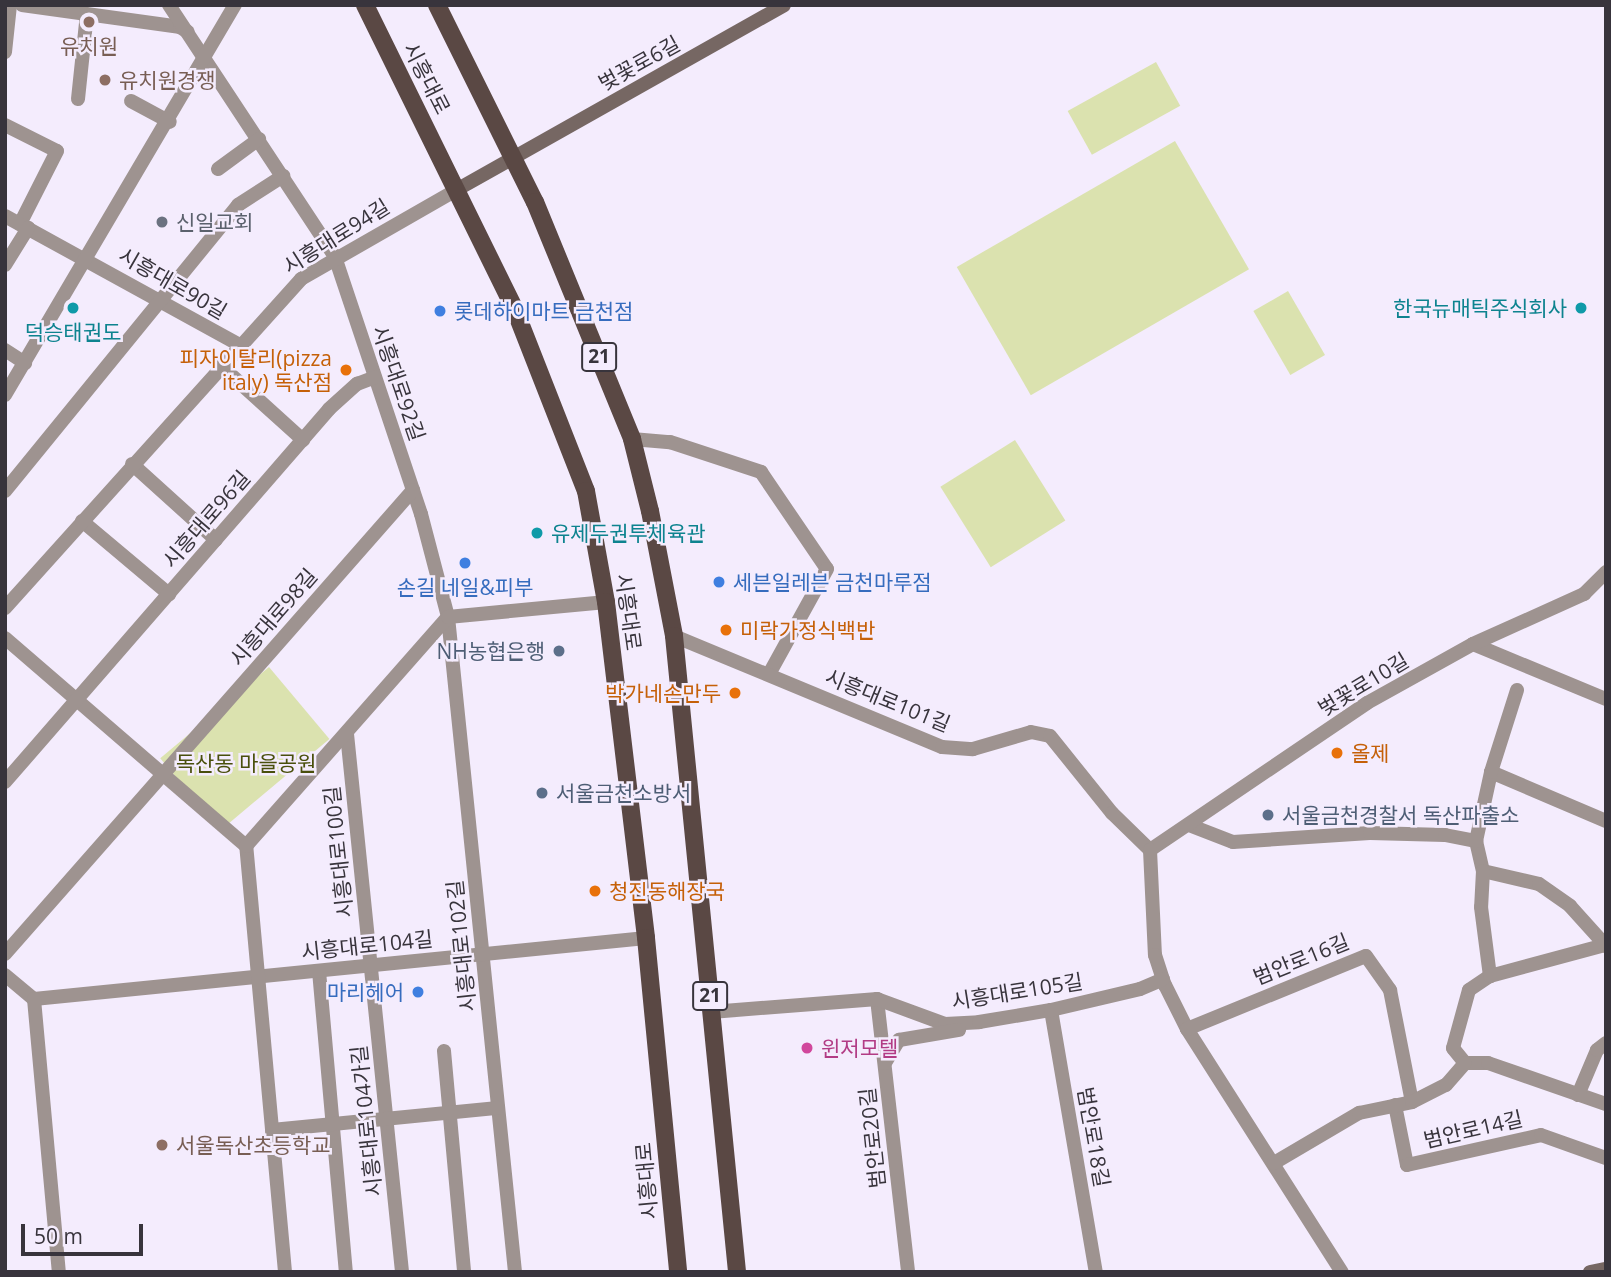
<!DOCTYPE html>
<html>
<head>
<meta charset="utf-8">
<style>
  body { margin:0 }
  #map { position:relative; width:1611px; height:1277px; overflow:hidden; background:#f4ecfd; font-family:"Open Sans","Noto Sans KR",sans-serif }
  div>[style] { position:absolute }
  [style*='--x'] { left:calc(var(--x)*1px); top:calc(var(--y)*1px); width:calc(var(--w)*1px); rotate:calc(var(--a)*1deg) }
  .green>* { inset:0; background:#dbe2af; transform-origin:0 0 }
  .street>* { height:14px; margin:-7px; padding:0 7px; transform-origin:7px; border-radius:7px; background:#9e9390 }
  .secondary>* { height:14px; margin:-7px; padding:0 7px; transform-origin:7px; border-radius:7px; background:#766763 }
  .primary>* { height:18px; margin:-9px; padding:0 9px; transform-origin:9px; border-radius:9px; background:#5a4844 }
  .dots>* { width:19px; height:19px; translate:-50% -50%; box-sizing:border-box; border:4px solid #f4ecfd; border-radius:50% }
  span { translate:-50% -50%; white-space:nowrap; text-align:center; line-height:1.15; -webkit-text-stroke:5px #f4ecfd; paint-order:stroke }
  .shield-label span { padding:2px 5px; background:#f4ecfd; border:2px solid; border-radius:5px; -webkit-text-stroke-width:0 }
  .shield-label { font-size:19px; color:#38343c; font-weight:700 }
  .education-label { font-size:21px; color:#785e54 }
  .left { translate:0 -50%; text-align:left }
  .street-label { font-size:21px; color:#38343c }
  .worship-label { font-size:21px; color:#5b616d }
  .culture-label { font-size:21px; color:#0d838f }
  .right { translate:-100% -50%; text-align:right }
  .shop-label { font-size:21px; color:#366cbe }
  .food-label { font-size:21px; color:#c56008 }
  .service-label { font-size:21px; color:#4e5e75 }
  .park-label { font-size:21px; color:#494f0c }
  .hotel-label { font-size:21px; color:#b23c85 }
  .frame { position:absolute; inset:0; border:7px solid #38343c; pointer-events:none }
  .scale { position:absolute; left:21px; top:1224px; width:122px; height:32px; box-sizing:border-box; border:4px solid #38343c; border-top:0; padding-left:9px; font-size:21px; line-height:24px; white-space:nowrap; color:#38343c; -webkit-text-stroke:5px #f4ecfd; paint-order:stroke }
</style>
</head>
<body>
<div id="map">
  <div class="green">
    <div style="left:1156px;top:62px;width:50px;height:101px;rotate:61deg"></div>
    <div style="left:1175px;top:141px;width:148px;height:252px;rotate:60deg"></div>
    <div style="left:1288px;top:291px;width:74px;height:40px;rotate:60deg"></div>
    <div style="left:1015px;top:440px;width:95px;height:88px;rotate:58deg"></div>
    <div style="left:269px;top:667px;width:94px;height:142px;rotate:50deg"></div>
  </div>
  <div class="street">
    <div style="--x:22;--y:5;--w:160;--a:7.9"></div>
    <div style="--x:180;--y:27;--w:9;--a:32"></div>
    <div style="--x:169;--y:5;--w:302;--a:56.6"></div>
    <div style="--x:335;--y:257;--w:271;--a:71.5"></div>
    <div style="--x:421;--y:514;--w:106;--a:75.3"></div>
    <div style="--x:448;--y:617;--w:658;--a:84.16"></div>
    <div style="--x:5;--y:52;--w:47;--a:-83.9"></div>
    <div style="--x:78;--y:99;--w:85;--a:-84"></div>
    <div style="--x:131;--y:101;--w:44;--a:28.3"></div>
    <div style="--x:5;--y:125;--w:58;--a:26.6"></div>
    <div style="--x:57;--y:151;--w:82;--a:116.9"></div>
    <div style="--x:218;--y:169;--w:51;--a:-36.2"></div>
    <div style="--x:5;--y:216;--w:266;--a:28.8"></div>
    <div style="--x:5;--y:265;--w:44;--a:-58.1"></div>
    <div style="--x:5;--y:350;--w:24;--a:33"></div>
    <div style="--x:220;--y:365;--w:112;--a:42.1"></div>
    <div style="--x:5;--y:395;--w:453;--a:-59.5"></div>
    <div style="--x:632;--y:439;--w:38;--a:5"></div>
    <div style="--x:670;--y:442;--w:96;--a:18.2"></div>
    <div style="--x:761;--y:472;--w:117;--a:55.8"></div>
    <div style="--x:827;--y:569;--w:120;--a:118.9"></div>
    <div style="--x:132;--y:464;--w:113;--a:42.1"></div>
    <div style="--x:5;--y:491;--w:369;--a:-50.8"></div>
    <div style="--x:238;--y:205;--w:54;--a:-32.8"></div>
    <div style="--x:82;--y:521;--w:114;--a:40"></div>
    <div style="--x:5;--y:608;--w:443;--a:-48"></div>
    <div style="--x:301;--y:279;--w:181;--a:-29.8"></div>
    <div style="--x:674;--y:636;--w:290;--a:22.5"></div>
    <div style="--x:942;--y:747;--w:31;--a:4"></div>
    <div style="--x:973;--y:749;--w:60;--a:-16.3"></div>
    <div style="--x:1031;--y:732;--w:19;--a:12"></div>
    <div style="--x:1050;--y:736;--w:99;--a:51.2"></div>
    <div style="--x:1112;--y:813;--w:53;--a:44.2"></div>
    <div style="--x:5;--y:638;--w:318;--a:40.8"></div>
    <div style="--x:1473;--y:644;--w:144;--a:22.5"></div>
    <div style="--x:347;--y:734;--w:541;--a:84.16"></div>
    <div style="--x:1491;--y:772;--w:125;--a:23.1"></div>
    <div style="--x:5;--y:782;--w:494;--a:-49"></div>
    <div style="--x:329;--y:409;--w:38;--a:-42"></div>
    <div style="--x:357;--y:384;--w:19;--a:-21"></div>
    <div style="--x:1189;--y:825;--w:47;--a:21.1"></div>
    <div style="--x:1233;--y:842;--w:137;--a:-3.8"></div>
    <div style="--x:1370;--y:833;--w:75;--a:1.5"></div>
    <div style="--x:1445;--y:835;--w:32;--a:11"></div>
    <div style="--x:1476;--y:841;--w:31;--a:77"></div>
    <div style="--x:1483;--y:871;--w:57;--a:13.1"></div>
    <div style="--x:1539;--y:884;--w:38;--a:35"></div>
    <div style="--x:1570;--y:906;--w:54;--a:48"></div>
    <div style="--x:1476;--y:841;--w:71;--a:-77.7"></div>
    <div style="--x:1491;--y:772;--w:86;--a:-72.4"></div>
    <div style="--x:1150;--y:850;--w:262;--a:-34.1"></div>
    <div style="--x:1367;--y:703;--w:121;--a:-29.1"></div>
    <div style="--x:1473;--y:644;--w:122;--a:-24.2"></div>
    <div style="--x:1584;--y:594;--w:31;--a:-45"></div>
    <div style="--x:1150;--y:850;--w:105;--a:87.3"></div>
    <div style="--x:1155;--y:955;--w:32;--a:72"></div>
    <div style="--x:1165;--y:985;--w:49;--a:63.4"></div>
    <div style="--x:1187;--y:1029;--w:288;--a:57.5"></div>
    <div style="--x:1483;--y:871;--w:36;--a:93"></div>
    <div style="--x:1481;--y:907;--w:70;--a:82.6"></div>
    <div style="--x:5;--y:954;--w:618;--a:-48.67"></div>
    <div style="--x:319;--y:971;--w:302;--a:84.9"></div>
    <div style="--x:5;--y:975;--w:38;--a:40"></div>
    <div style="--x:34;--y:999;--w:615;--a:-5.69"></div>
    <div style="--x:34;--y:999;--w:274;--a:84.8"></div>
    <div style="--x:877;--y:999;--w:275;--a:83.5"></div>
    <div style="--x:1051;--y:1010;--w:266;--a:80.3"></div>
    <div style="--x:711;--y:1012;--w:167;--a:-4.5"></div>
    <div style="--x:877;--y:999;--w:72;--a:20.2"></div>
    <div style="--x:945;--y:1024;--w:34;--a:-3"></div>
    <div style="--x:979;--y:1022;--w:73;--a:-9.5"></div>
    <div style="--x:1051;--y:1010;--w:91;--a:-13.3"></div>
    <div style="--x:1140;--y:989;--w:25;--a:-23"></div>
    <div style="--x:1187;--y:1029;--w:193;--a:-22.2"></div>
    <div style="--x:1366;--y:956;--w:42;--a:54.8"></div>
    <div style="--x:1390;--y:990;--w:114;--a:78.9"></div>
    <div style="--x:444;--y:1051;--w:222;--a:84.8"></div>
    <div style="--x:885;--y:1063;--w:27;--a:-59"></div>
    <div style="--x:899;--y:1040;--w:61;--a:-9.5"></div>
    <div style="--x:1465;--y:1063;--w:19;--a:-129"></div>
    <div style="--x:1453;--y:1048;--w:60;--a:-74.6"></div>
    <div style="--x:1469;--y:990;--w:25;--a:-34"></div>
    <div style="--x:1490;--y:976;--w:119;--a:-15.1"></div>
    <div style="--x:1465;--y:1063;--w:23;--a:0"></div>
    <div style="--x:1488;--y:1063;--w:125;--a:19.2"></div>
    <div style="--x:1578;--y:1095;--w:49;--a:-67.1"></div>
    <div style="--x:1597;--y:1050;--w:11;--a:-38"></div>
    <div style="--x:1395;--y:1105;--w:61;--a:78.7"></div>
    <div style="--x:1407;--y:1165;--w:137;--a:-12.6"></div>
    <div style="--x:1541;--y:1135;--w:69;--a:19.5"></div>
    <div style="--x:272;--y:1130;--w:227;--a:-5.6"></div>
    <div style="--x:1274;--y:1163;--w:99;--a:-30.5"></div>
    <div style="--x:1359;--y:1113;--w:54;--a:-11.7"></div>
    <div style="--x:1412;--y:1102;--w:38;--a:-27"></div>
    <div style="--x:1446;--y:1085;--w:29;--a:-49"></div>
    <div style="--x:285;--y:1272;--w:428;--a:-95.2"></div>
    <div style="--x:246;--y:846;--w:305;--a:-48.6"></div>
    <div style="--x:448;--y:617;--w:159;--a:-5.4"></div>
  </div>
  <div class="secondary">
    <div style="--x:458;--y:189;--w:374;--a:-29.4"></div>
    <div style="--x:1590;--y:1272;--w:16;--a:-11"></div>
  </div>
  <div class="primary">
    <div style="--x:365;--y:5;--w:340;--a:63.8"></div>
    <div style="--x:515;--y:310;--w:194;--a:68.6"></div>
    <div style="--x:586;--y:491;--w:113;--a:79.8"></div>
    <div style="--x:606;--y:602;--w:338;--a:83.2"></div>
    <div style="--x:646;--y:938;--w:336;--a:84.5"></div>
    <div style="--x:437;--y:5;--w:220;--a:63.6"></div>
    <div style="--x:535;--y:202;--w:256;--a:67.7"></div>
    <div style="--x:632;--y:439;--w:74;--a:76"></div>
    <div style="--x:650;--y:511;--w:127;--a:79.1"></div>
    <div style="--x:674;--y:636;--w:639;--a:84.34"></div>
  </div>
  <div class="dots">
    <div style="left:89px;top:22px;background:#8d6e63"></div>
    <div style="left:105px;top:80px;background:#8d6e63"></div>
    <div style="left:162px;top:222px;background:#6b7280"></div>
    <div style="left:73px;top:308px;background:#0f9aa8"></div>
    <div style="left:1581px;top:308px;background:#0f9aa8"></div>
    <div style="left:440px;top:311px;background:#3f7fe0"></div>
    <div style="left:346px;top:370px;background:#e8710a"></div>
    <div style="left:537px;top:533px;background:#0f9aa8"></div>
    <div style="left:465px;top:563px;background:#3f7fe0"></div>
    <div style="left:719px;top:582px;background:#3f7fe0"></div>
    <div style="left:726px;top:630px;background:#e8710a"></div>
    <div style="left:559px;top:651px;background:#5c6f8a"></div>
    <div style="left:735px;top:693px;background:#e8710a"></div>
    <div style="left:1337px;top:753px;background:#e8710a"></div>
    <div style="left:542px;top:793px;background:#5c6f8a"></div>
    <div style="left:1268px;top:815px;background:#5c6f8a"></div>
    <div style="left:595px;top:891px;background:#e8710a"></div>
    <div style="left:418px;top:992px;background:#3f7fe0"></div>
    <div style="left:807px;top:1048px;background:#d1479c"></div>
    <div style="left:162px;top:1145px;background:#8d6e63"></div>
  </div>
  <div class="shield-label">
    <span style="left:599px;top:357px">21</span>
    <span style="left:710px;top:996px">21</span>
  </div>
  <div class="education-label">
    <span style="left:89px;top:46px">유치원</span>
    <span class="left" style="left:119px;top:80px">유치원경쟁</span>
    <span class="left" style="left:176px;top:1145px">서울독산초등학교</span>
  </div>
  <div class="street-label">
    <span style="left:639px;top:63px;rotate:-29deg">벚꽃로6길</span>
    <span style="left:427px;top:78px;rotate:63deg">시흥대로</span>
    <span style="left:336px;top:236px;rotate:-32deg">시흥대로94길</span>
    <span style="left:173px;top:283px;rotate:30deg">시흥대로90길</span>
    <span style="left:399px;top:383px;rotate:71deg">시흥대로92길</span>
    <span style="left:206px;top:519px;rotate:-49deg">시흥대로96길</span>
    <span style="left:629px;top:612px;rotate:82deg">시흥대로</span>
    <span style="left:273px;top:617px;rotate:-49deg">시흥대로98길</span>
    <span style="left:1363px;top:684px;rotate:-31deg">벚꽃로10길</span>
    <span style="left:888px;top:700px;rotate:22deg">시흥대로101길</span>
    <span style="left:338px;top:852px;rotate:-96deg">시흥대로100길</span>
    <span style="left:367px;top:945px;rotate:-6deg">시흥대로104길</span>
    <span style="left:461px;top:946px;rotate:-96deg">시흥대로102길</span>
    <span style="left:1301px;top:959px;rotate:-22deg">범안로16길</span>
    <span style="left:1017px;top:991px;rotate:-9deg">시흥대로105길</span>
    <span style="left:366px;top:1121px;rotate:-96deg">시흥대로104가길</span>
    <span style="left:1473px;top:1129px;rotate:-13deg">범안로14길</span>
    <span style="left:1094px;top:1137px;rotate:80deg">범안로18길</span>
    <span style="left:872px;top:1138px;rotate:-96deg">범안로20길</span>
    <span style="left:646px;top:1181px;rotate:-95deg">시흥대로</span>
  </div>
  <div class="worship-label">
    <span class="left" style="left:176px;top:222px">신일교회</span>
  </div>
  <div class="culture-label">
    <span class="right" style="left:1567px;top:308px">한국뉴매틱주식회사</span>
    <span style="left:73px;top:332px">덕승태권도</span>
    <span class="left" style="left:551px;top:533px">유제두권투체육관</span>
  </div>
  <div class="shop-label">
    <span class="left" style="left:454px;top:311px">롯데하이마트 금천점</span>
    <span class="left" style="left:733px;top:582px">세븐일레븐 금천마루점</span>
    <span style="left:465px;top:587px">손길 네일&amp;피부</span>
    <span class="right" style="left:404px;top:992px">마리헤어</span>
  </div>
  <div class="food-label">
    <span class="right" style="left:332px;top:370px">피자이탈리(pizza<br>italy) 독산점</span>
    <span class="left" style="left:740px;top:630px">미락가정식백반</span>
    <span class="right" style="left:721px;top:693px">박가네손만두</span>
    <span class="left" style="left:1351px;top:753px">올제</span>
    <span class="left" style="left:609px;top:891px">청진동해장국</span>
  </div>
  <div class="service-label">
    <span class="right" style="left:545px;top:651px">NH농협은행</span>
    <span class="left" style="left:556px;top:793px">서울금천소방서</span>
    <span class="left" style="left:1282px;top:815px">서울금천경찰서 독산파출소</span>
  </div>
  <div class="park-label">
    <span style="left:246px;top:763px">독산동 마을공원</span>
  </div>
  <div class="hotel-label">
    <span class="left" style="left:821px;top:1048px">윈저모텔</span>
  </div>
  <div class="frame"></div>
  <div class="scale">50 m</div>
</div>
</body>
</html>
